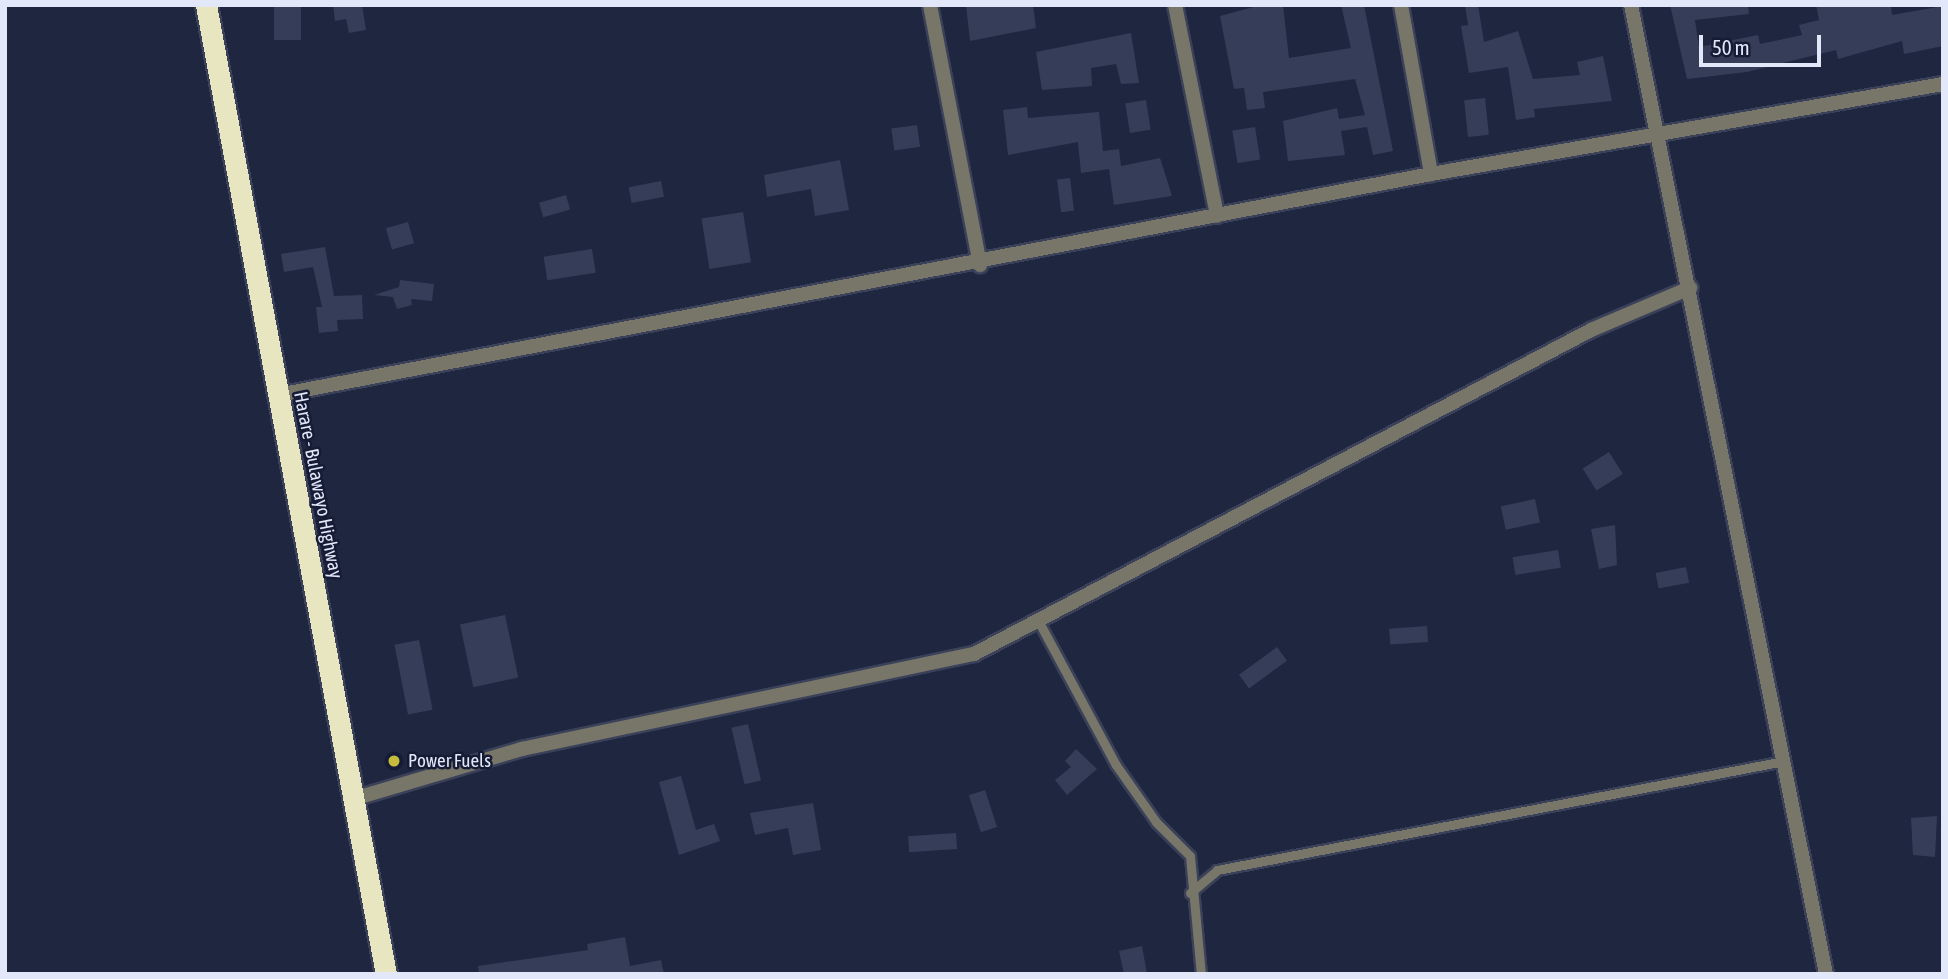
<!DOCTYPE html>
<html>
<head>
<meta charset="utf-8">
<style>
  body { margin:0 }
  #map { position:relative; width:1948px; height:979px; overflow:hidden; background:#1f263f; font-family:"Asap Condensed",sans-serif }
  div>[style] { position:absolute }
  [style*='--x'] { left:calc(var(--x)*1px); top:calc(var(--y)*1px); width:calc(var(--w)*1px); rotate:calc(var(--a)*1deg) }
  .building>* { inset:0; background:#363d59; transform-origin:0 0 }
  .roads { filter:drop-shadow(2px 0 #3a4159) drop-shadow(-2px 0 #3a4159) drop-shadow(0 2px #3a4159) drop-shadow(0 -2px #3a4159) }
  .lane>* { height:9px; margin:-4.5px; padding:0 4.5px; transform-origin:4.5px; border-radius:4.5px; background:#777668 }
  .street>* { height:14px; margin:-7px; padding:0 7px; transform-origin:7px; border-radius:7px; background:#777668 }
  .highway>* { height:21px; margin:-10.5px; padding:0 10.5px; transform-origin:10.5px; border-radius:10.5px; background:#e8e6c1 }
  .dots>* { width:19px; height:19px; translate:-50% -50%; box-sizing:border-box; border:4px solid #161c35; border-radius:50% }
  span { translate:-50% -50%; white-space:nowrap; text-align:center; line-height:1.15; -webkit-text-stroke:5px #161c35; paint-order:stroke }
  .street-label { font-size:19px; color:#e2e7f9 }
  .poi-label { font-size:19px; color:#e2e7f9 }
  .left { translate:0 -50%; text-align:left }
  .frame { position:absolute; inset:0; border:7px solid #e2e7f9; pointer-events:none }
  .scale { position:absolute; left:1699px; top:35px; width:122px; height:32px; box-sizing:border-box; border:4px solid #e2e7f9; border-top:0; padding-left:9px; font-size:21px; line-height:24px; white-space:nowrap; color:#e2e7f9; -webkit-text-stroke:5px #161c35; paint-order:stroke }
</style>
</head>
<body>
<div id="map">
  <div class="building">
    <div style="left:274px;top:5px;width:27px;height:35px"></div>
    <div style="clip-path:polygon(333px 5px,362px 5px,366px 30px,349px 33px,346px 19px,335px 21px)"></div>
    <div style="clip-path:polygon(966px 5px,1033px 5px,1036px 28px,970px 41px)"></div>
    <div style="clip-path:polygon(1261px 5px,1283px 5px,1289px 58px,1351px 48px,1341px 5px,1364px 5px,1393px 151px,1373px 155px,1367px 127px,1341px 131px,1345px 155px,1288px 161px,1283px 121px,1337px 108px,1339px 119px,1365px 115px,1355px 79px,1263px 92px,1265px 108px,1247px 110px,1244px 88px,1234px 89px,1220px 16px)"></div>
    <div style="clip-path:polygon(1465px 5px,1478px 5px,1484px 42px,1518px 31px,1533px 79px,1580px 75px,1577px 62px,1603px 56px,1612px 101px,1534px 109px,1535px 117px,1516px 120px,1508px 67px,1469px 73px,1461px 26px,1468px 25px)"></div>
    <div style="clip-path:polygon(1670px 5px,1748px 5px,1749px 14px,1695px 20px,1699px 47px,1758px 35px,1760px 44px,1802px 35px,1799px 25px,1819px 20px,1816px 5px,1891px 5px,1892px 15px,1943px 6px,1943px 46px,1904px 54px,1902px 41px,1838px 59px,1836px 50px,1747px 72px,1687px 79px)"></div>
    <div style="clip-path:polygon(1131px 33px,1139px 83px,1121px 84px,1116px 64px,1091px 68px,1092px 86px,1042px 90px,1036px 52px)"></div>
    <div style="left:1485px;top:98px;width:37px;height:21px;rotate:84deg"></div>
    <div style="left:1146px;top:100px;width:30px;height:21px;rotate:81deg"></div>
    <div style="clip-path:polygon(1027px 107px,1028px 118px,1099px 112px,1103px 151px,1119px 149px,1121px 166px,1160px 158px,1172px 196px,1114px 205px,1109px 169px,1081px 173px,1078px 142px,1008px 155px,1003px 110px)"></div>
    <div style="left:917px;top:125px;width:22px;height:26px;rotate:82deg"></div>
    <div style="left:1255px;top:127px;width:33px;height:23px;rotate:81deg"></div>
    <div style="clip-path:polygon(840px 160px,849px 210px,815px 216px,811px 189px,767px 197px,764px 175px)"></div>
    <div style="left:1070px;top:178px;width:33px;height:13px;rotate:83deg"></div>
    <div style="left:661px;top:181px;width:16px;height:33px;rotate:79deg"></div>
    <div style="left:566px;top:195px;width:15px;height:28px;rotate:74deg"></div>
    <div style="left:743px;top:212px;width:51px;height:42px;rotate:81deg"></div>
    <div style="left:408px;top:222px;width:22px;height:23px;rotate:74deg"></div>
    <div style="clip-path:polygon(325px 247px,334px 296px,362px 295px,363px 319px,337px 320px,338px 331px,319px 333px,316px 307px,322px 307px,313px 267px,284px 272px,281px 254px)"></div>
    <div style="left:592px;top:249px;width:24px;height:49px;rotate:81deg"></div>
    <div style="clip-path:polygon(400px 280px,434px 284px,432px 301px,411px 299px,412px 305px,397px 309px,393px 297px,374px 295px,399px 287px)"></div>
    <div style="left:1609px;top:452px;width:26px;height:31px;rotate:58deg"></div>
    <div style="left:1535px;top:499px;width:24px;height:35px;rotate:78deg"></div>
    <div style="clip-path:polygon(1615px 525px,1617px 565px,1599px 569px,1591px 529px)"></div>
    <div style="left:1558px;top:550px;width:18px;height:46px;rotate:81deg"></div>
    <div style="left:1686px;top:567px;width:16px;height:31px;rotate:79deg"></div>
    <div style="left:505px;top:615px;width:64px;height:46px;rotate:78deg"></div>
    <div style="left:1427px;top:626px;width:16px;height:38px;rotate:86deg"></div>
    <div style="left:419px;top:640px;width:71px;height:25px;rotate:79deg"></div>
    <div style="left:1277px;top:647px;width:17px;height:47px;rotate:54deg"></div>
    <div style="left:748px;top:724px;width:58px;height:17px;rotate:77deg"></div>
    <div style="clip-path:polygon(1076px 749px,1097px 769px,1067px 795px,1055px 780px,1071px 767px,1065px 761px)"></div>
    <div style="clip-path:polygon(681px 776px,696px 830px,714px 824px,720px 841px,679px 855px,659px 782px)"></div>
    <div style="left:985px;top:790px;width:39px;height:17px;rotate:72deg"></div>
    <div style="clip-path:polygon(813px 803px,821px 850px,793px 855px,788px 828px,755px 835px,750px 813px)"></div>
    <div style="clip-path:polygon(1937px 816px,1935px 857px,1913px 855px,1911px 818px)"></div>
    <div style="left:956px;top:833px;width:16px;height:48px;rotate:86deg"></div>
    <div style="clip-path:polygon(625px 937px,630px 966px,661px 960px,664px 974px,479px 974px,478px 966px,588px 950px,587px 944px)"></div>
    <div style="clip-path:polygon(1142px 946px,1147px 974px,1124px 974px,1119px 951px)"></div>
  </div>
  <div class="roads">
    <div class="lane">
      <div style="--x:1040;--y:624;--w:160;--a:61.7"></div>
      <div style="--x:1116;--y:765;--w:70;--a:54.9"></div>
      <div style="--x:1156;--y:822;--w:48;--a:45"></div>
      <div style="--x:1190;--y:856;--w:119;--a:84.7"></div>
      <div style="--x:1190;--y:893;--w:35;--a:-40"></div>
      <div style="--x:1217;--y:870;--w:577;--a:-10.88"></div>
    </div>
    <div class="street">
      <div style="--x:930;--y:5;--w:265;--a:79.1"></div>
      <div style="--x:1175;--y:5;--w:215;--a:78.7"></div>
      <div style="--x:1401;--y:5;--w:172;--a:79.9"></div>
      <div style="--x:1631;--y:5;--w:988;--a:78.62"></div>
      <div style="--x:278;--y:395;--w:1174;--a:-10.85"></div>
      <div style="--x:1431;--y:174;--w:520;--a:-9.97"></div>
      <div style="--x:353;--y:799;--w:176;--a:-16.5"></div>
      <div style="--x:522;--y:749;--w:462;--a:-11.9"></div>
      <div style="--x:974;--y:654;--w:697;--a:-27.7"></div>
      <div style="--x:1591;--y:330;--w:108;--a:-23"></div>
    </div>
    <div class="highway">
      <div style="--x:206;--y:5;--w:986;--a:79.48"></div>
    </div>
  </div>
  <div class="dots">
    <div style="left:394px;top:761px;background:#c5bc3d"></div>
  </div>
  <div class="street-label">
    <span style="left:318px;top:485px;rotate:79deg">Harare - Bulawayo Highway</span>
  </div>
  <div class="poi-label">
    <span class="left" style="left:408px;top:761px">Power Fuels</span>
  </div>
  <div class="frame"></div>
  <div class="scale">50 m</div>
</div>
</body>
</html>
